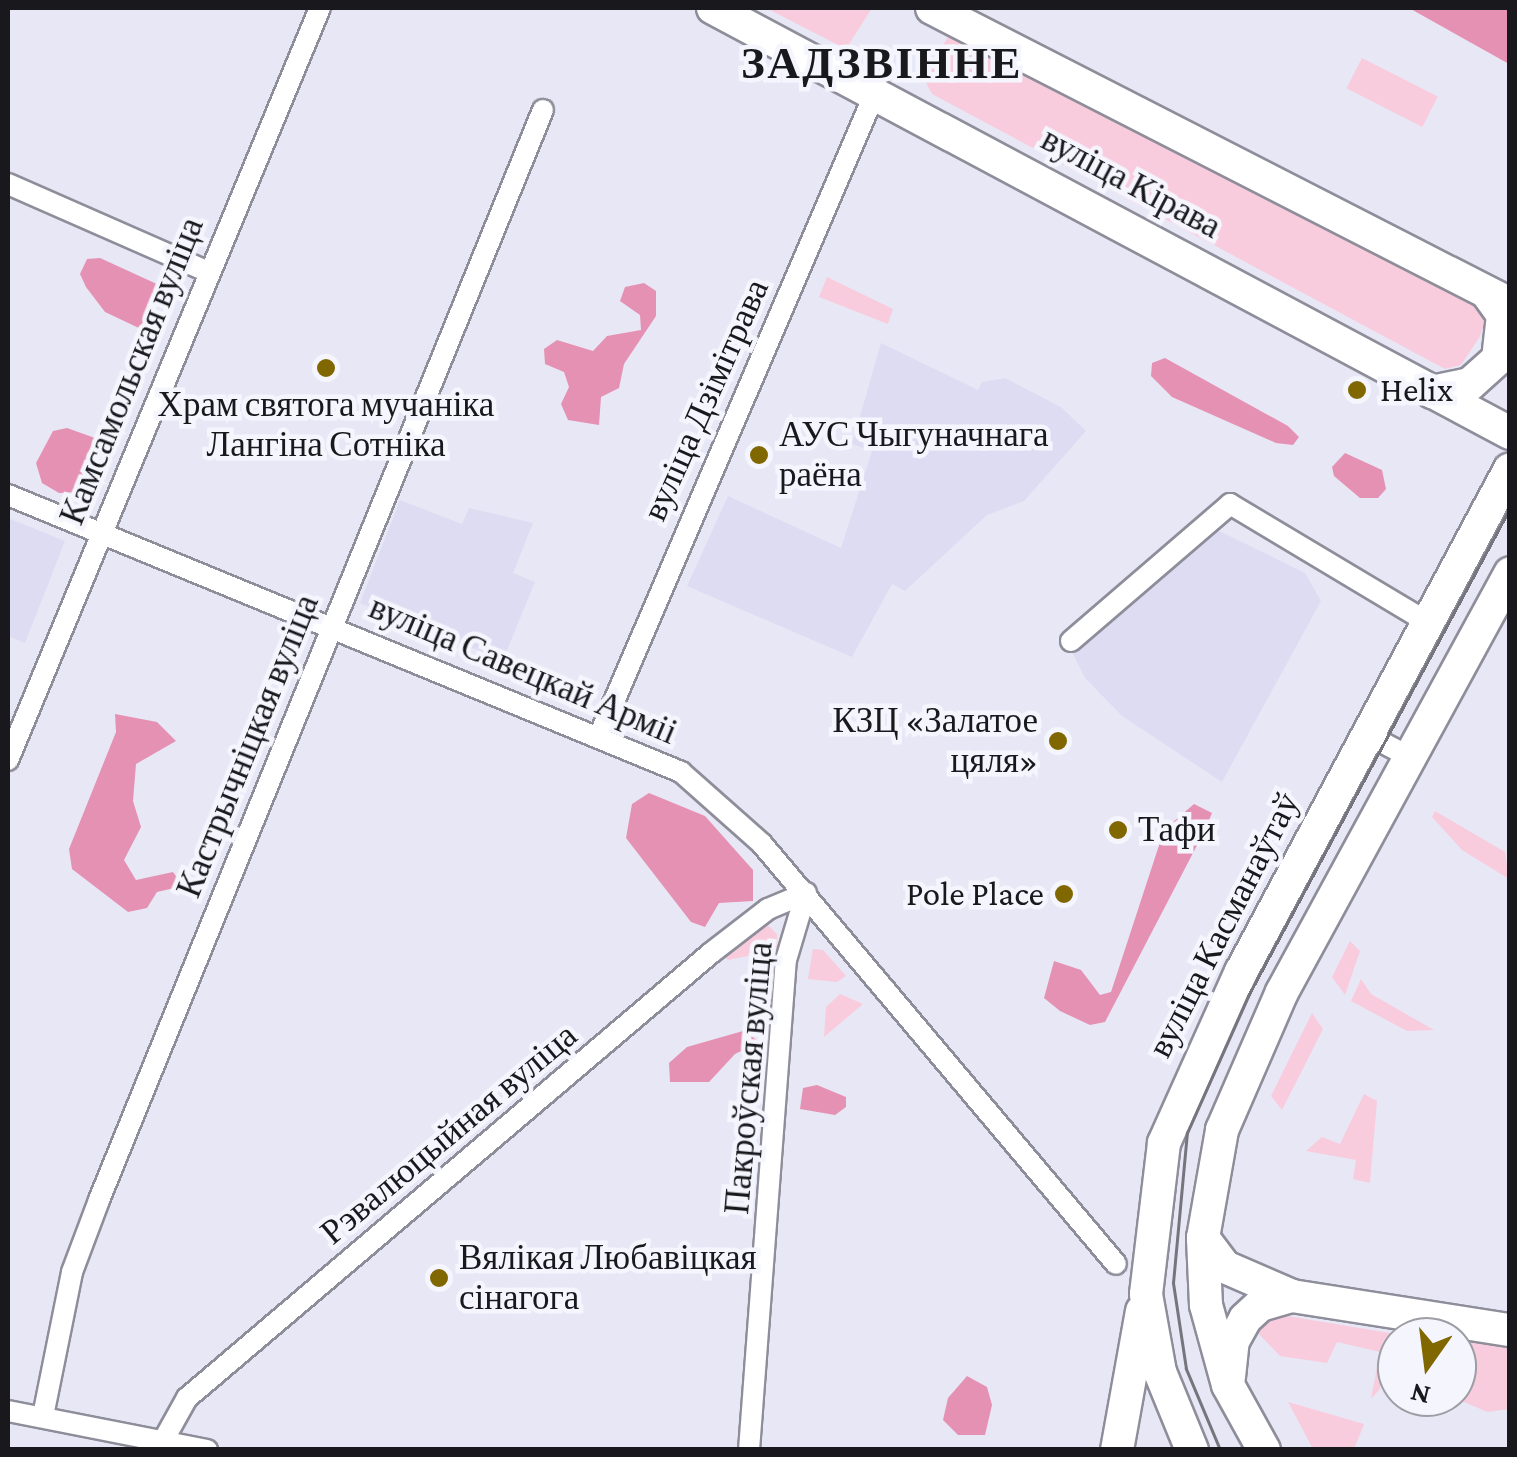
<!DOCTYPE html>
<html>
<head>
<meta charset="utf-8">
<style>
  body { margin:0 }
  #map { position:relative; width:1517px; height:1457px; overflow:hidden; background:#e8e7f5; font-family:"Crimson Pro",serif }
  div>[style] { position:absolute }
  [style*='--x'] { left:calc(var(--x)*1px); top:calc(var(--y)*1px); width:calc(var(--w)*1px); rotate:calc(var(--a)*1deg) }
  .built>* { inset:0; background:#dedcf2 }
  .green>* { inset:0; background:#f9ccdd; transform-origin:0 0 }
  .forest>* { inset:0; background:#e591b3 }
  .roads { filter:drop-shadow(2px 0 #8e8d9a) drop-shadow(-2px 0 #8e8d9a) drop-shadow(0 2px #8e8d9a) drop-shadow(0 -2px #8e8d9a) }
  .street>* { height:20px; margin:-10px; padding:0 10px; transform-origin:10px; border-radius:10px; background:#fff }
  .primary>* { height:32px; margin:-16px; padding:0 16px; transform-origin:16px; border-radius:16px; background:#fff }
  .tram>* { height:2.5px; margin:-1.25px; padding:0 1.25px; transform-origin:1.25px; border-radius:1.25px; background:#76757e }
  .dots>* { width:28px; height:28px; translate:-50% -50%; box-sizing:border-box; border:5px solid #f5f5fe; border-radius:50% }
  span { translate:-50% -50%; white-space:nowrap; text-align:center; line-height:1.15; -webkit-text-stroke:9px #f5f5fe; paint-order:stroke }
  .street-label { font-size:35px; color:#18181d }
  .poi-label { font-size:35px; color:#18181d }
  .left { translate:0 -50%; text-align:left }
  .right { translate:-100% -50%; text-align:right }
  .district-label { font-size:45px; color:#18181d; font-weight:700; letter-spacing:2.5px }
  .frame { position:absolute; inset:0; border:10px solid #18181d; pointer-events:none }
  .north { position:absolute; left:1377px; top:1317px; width:100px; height:100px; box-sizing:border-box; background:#f5f5fe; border:2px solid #9d9da4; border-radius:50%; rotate:194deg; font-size:28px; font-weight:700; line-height:40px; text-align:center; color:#18181d }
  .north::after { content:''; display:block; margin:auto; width:35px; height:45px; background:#816700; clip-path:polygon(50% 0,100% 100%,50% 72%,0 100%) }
</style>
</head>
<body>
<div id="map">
  <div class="built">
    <div style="clip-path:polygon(881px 343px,978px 390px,982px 382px,1005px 378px,1061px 407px,1086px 431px,1024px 501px,987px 515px,905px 591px,892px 584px,852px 657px,687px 586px,728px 496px,841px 548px,872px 451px,852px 444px)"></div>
    <div style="clip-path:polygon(400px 500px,462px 524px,469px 508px,533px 523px,513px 573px,535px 582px,503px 660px,360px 603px)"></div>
    <div style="clip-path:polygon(8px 518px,65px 541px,25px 643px,8px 636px)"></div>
    <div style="clip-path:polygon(1211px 527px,1305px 573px,1321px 601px,1222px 782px,1122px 716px,1085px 678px,1072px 652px)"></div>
  </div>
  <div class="green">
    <div style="clip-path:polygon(766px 8px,872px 8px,846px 49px)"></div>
    <div style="clip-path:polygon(950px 34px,1478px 307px,1485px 323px,1479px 338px,1461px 365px,1445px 369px,932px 94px,923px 77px)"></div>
    <div style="left:1362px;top:58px;width:85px;height:34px;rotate:27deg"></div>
    <div style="clip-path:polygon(827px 277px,893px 309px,888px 324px,819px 297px)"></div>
    <div style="clip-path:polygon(1435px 811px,1505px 852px,1509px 879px,1462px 850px,1432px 817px)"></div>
    <div style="clip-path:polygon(769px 926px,777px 934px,777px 950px,728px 960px,724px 956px,756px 928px)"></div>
    <div style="clip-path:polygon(1350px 941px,1360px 951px,1345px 995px,1332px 977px)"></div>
    <div style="clip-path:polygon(813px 949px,823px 950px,846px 976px,837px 982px,808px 979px)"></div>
    <div style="clip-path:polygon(1361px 979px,1371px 994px,1434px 1030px,1407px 1031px,1351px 1001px)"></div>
    <div style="clip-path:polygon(840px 994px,863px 1004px,824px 1037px,826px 1007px)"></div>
    <div style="clip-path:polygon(1312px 1013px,1323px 1029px,1282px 1110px,1271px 1096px)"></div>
    <div style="clip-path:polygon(1364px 1094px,1377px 1101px,1370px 1183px,1353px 1179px,1356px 1160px,1306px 1151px,1322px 1137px,1340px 1144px)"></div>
    <div style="clip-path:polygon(1287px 1316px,1402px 1335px,1379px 1390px,1371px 1399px,1380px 1352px,1337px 1342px,1327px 1363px,1280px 1356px,1257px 1332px,1273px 1317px)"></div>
    <div style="clip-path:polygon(1432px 1332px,1509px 1346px,1509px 1409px,1487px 1412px,1453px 1397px,1457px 1337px,1423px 1337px)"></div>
    <div style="clip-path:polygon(1288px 1402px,1364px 1424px,1354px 1449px,1313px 1449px)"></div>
  </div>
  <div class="forest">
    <div style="clip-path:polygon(1409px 8px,1509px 8px,1509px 64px)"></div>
    <div style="clip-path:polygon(100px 258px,159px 285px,141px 329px,105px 312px,86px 287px,80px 274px,87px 259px)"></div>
    <div style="clip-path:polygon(644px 283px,656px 291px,656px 316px,624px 364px,619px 388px,601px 397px,599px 425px,568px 420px,561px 404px,569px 387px,564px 372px,545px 364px,544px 349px,557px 340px,593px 351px,607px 336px,641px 330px,640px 315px,620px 301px,625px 287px)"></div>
    <div style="clip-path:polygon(1165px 358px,1288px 426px,1299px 437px,1293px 445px,1276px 443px,1172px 397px,1151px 376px,1152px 363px)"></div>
    <div style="clip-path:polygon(67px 428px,95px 438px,97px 454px,78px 492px,59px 493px,42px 483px,36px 463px,53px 431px)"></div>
    <div style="clip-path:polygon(1345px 453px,1382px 470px,1386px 489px,1378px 498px,1360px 498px,1334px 476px,1332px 467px)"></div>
    <div style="clip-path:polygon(115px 714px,157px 722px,176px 741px,136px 764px,133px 801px,141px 827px,124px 860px,136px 880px,173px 872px,183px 886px,157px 892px,147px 908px,128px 912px,72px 869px,69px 849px,116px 732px)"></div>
    <div style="clip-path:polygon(649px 793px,705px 816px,753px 870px,753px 901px,719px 903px,705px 927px,691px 922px,626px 838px,632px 804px)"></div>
    <div style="clip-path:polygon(1194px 804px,1212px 813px,1205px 830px,1105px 1022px,1090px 1025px,1060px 1011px,1044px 998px,1054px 961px,1081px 970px,1100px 995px,1111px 992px,1164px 830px)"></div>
    <div style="clip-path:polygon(743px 1031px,760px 1042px,735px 1054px,709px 1082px,670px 1082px,669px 1063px,687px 1047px)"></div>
    <div style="clip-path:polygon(817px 1085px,846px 1097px,846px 1107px,835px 1115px,800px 1109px,803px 1088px)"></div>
    <div style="clip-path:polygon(967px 1376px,987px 1387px,992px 1405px,985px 1435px,958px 1435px,943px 1420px,948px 1398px)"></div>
  </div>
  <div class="roads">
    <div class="street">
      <div style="--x:8;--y:184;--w:216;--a:23.7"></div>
      <div style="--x:8;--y:495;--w:728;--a:22.37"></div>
      <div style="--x:681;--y:772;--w:108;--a:41.6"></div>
      <div style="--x:762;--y:844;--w:549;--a:49.87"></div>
      <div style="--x:1071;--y:641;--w:210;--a:-40.7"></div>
      <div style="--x:1230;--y:504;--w:232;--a:30.9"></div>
      <div style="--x:600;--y:734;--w:697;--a:-66.78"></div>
      <div style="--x:1368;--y:735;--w:45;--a:27.7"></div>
      <div style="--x:8;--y:760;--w:814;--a:-67.47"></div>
      <div style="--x:8;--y:1411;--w:203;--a:11.1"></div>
      <div style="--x:43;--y:1416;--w:147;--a:-78.6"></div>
      <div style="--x:72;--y:1272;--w:77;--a:-69.4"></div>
      <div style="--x:99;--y:1200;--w:1177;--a:-67.84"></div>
      <div style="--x:158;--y:1450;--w:60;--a:-60.9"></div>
      <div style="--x:187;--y:1398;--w:687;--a:-40.34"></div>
      <div style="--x:711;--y:953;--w:72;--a:-37.7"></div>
      <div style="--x:768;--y:909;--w:41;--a:-22.8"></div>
      <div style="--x:749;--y:1450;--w:491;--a:-85.7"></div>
      <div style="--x:786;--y:960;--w:70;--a:-73.4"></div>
    </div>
    <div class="primary">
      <div style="--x:713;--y:8;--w:903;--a:28.07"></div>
      <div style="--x:932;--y:8;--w:649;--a:27.12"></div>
      <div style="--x:1432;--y:392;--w:39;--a:-12"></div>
      <div style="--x:1470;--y:384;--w:38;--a:-42"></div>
      <div style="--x:1498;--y:359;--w:44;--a:-83.5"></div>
      <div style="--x:1503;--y:315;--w:27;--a:-126"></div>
      <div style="--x:1203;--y:1238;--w:36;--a:53"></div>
      <div style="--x:1225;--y:1267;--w:73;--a:23.4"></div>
      <div style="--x:1292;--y:1296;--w:221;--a:8.9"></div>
      <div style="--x:1229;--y:1377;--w:36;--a:-84"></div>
      <div style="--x:1233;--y:1341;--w:25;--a:-61"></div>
      <div style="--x:1245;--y:1319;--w:21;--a:-43"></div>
      <div style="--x:1260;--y:1305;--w:33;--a:-16"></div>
      <div style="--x:1117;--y:1450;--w:141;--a:-79.8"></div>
      <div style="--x:1192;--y:1450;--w:84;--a:-112.3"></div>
      <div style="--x:1160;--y:1372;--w:79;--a:-100.2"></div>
      <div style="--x:1146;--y:1294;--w:152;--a:-83.2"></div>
      <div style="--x:1164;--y:1143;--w:188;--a:-65.8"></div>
      <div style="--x:1241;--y:972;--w:570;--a:-61.86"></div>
      <div style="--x:1264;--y:1450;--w:74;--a:-119"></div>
      <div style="--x:1228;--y:1385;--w:83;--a:-105.4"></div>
      <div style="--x:1206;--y:1305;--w:67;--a:-92.6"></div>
      <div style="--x:1203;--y:1238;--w:110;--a:-80"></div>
      <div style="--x:1222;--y:1130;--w:150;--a:-66.5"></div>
      <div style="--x:1282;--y:992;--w:477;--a:-61.4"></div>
    </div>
  </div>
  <div class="tram">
    <div style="--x:1220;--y:1450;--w:88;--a:-112.8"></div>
    <div style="--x:1186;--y:1369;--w:87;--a:-98.6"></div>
    <div style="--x:1173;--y:1283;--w:151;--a:-84.7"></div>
    <div style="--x:1187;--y:1133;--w:150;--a:-66"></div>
    <div style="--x:1248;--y:996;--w:554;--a:-61.77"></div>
  </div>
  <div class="dots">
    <div style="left:326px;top:368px;background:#816700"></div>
    <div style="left:1357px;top:390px;background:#816700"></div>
    <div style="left:759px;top:455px;background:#816700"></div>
    <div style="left:1058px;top:741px;background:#816700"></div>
    <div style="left:1118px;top:830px;background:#816700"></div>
    <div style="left:1064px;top:894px;background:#816700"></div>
    <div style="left:439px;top:1278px;background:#816700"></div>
  </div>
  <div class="street-label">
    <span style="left:1131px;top:183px;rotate:28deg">вуліца Кірава</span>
    <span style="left:132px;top:371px;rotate:-68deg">Камсамольская вуліца</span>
    <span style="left:706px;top:400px;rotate:-66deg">вуліца Дзімітрава</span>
    <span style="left:523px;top:670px;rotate:23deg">вуліца Савецкай Арміі</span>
    <span style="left:248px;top:746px;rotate:-68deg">Кастрычніцкая вуліца</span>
    <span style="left:1224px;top:925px;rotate:-63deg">вуліца Касманаўтаў</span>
    <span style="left:749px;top:1078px;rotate:-85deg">Пакроўская вуліца</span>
    <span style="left:449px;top:1134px;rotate:-40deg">Рэвалюцыйная вуліца</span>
  </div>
  <div class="poi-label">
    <span class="left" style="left:1380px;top:390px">Helix</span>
    <span style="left:326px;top:425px">Храм святога мучаніка<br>Лангіна Сотніка</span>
    <span class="left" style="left:779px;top:455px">АУС Чыгуначнага<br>раёна</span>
    <span class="right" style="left:1038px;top:741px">КЗЦ «Залатое<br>цяля»</span>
    <span class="left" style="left:1138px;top:830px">Тафи</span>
    <span class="right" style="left:1044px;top:894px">Pole Place</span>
    <span class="left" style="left:459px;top:1278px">Вялікая Любавіцкая<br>сінагога</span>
  </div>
  <div class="district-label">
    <span style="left:882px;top:64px">ЗАДЗВІННЕ</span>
  </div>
  <div class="frame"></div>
  <div class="north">N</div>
</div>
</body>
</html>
